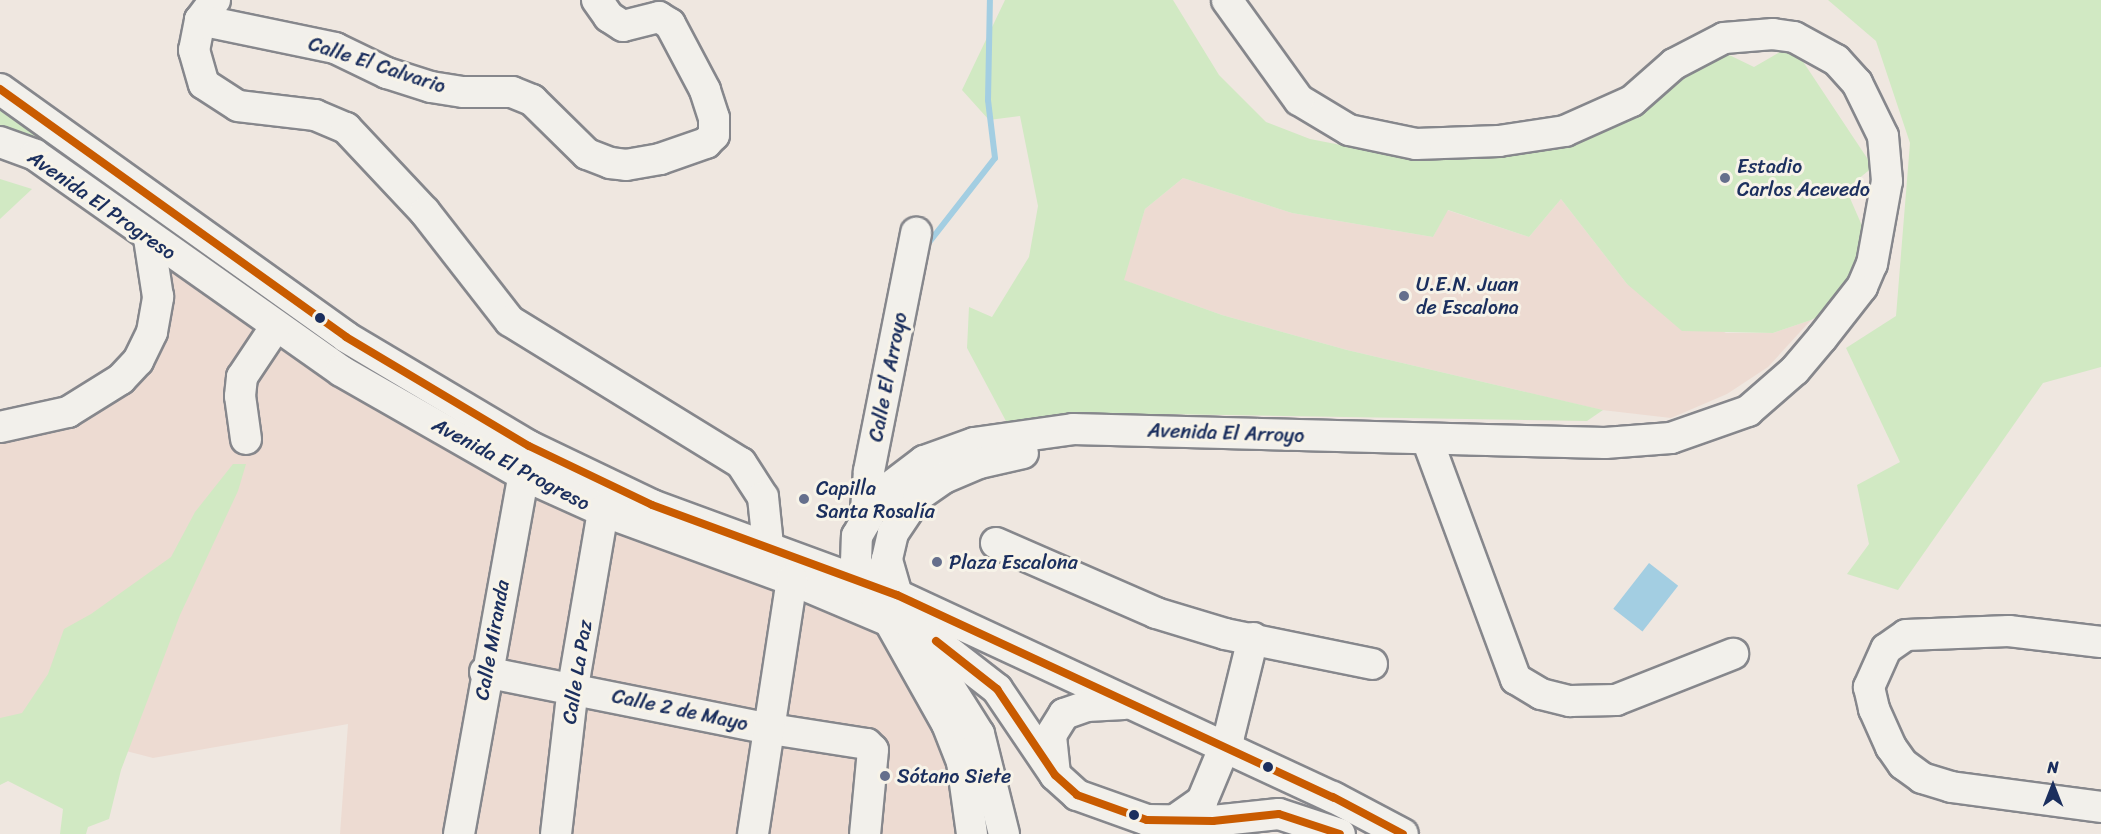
<!DOCTYPE html>
<html>
<head>
<meta charset="utf-8">
<style>
  body { margin:0 }
  #map { position:relative; width:2101px; height:834px; overflow:hidden; background:#efe7e0; font-family:Sriracha,sans-serif }
  div>[style] { position:absolute }
  [style*='--x'] { left:calc(var(--x)*1px); top:calc(var(--y)*1px); width:calc(var(--w)*1px); rotate:calc(var(--a)*1deg) }
  .built>* { inset:0; background:#eddbd2 }
  .green>* { inset:0; background:#d1e9c3 }
  .water>* { inset:0; background:#a3cee2; transform-origin:0 0 }
  .stream>* { height:6px; margin:-3px; padding:0 3px; transform-origin:3px; border-radius:3px; background:#a3cee2 }
  .roads { filter:drop-shadow(2px 0 #86878c) drop-shadow(-2px 0 #86878c) drop-shadow(0 2px #86878c) drop-shadow(0 -2px #86878c) }
  .minor>* { height:30px; margin:-15px; padding:0 15px; transform-origin:15px; border-radius:15px; background:#f2f0eb }
  .bus-1>* { height:8px; margin:-4px; padding:0 4px; transform-origin:4px; border-radius:4px; background:#c95b00 }
  .dots>* { width:16px; height:16px; translate:-50% -50%; box-sizing:border-box; border:3px solid #f7f3e8; border-radius:50% }
  span { translate:-50% -50%; white-space:nowrap; text-align:center; line-height:1.15; -webkit-text-stroke:6px #f7f3e8; paint-order:stroke }
  .street-label { font-size:20px; color:#1b2f5e }
  .poi-label { font-size:20px; color:#1b2f5e }
  .left { translate:0 -50%; text-align:left }
  .north { position:absolute; left:2023px; top:756px; width:60px; height:60px; -webkit-text-stroke:4px #f7f3e8; paint-order:stroke; rotate:0deg; font-size:16px; font-weight:700; line-height:24px; text-align:center; color:#1b2f5e }
  .north::after { content:''; display:block; margin:auto; width:21px; height:27px; background:#1b2f5e; clip-path:polygon(50% 0,100% 100%,50% 72%,0 100%) }
</style>
</head>
<body>
<div id="map">
  <div class="built">
    <div style="clip-path:polygon(1183px 178px,1292px 213px,1433px 237px,1447px 210px,1529px 237px,1561px 199px,1627px 284px,1726px 333px,1773px 333px,1811px 320px,1768px 367px,1727px 394px,1671px 418px,1602px 410px,1347px 350px,1222px 315px,1123px 280px,1145px 209px)"></div>
    <div style="clip-path:polygon(170px 249px,482px 456px,864px 609px,962px 716px,990px 834px,340px 834px,348px 724px,153px 758px,0 718px,0 444px,98px 411px,147px 370px,170px 284px)"></div>
  </div>
  <div class="green">
    <div style="clip-path:polygon(1005px 0,1173px 0,1219px 75px,1266px 122px,1310px 139px,1382px 153px,1562px 147px,1647px 111px,1683px 69px,1723px 52px,1754px 67px,1792px 45px,1873px 167px,1846px 189px,1870px 244px,1842px 304px,1811px 320px,1773px 333px,1682px 331px,1627px 284px,1561px 199px,1529px 237px,1448px 210px,1433px 237px,1292px 213px,1183px 178px,1145px 209px,1124px 280px,1222px 315px,1347px 350px,1603px 410px,1587px 421px,1162px 414px,1007px 423px,967px 348px,969px 307px,992px 317px,1029px 257px,1038px 206px,1020px 116px,989px 120px,962px 90px)"></div>
    <div style="clip-path:polygon(1828px 0,2101px 0,2101px 367px,2043px 383px,1898px 590px,1847px 574px,1869px 544px,1857px 485px,1900px 462px,1846px 348px,1896px 316px,1910px 143px,1876px 41px)"></div>
    <div style="clip-path:polygon(0 99px,48px 139px,0 128px)"></div>
    <div style="clip-path:polygon(0 179px,32px 189px,0 219px)"></div>
    <div style="clip-path:polygon(233px 464px,246px 464px,238px 491px,180px 615px,121px 770px,109px 819px,88px 827px,86px 834px,60px 834px,63px 809px,8px 781px,0 785px,0 718px,22px 713px,48px 674px,64px 629px,91px 614px,171px 557px,195px 512px)"></div>
  </div>
  <div class="water">
    <div style="left:1649px;top:563px;width:37px;height:58px;rotate:38deg"></div>
  </div>
  <div class="stream">
    <div style="--x:927;--y:245;--w:110;--a:-52"></div>
    <div style="--x:995;--y:158;--w:58;--a:-96.9"></div>
    <div style="--x:988;--y:100;--w:100;--a:-88.9"></div>
  </div>
  <div class="roads">
    <div class="minor">
      <div style="--x:215;--y:0;--w:25;--a:127"></div>
      <div style="--x:200;--y:20;--w:31;--a:101"></div>
      <div style="--x:194;--y:50;--w:35;--a:74"></div>
      <div style="--x:204;--y:84;--w:40;--a:32.9"></div>
      <div style="--x:238;--y:106;--w:78;--a:6.7"></div>
      <div style="--x:315;--y:115;--w:34;--a:23"></div>
      <div style="--x:346;--y:128;--w:115;--a:46.8"></div>
      <div style="--x:425;--y:212;--w:138;--a:52.1"></div>
      <div style="--x:510;--y:321;--w:271;--a:31.6"></div>
      <div style="--x:741;--y:463;--w:40;--a:57.1"></div>
      <div style="--x:763;--y:497;--w:48;--a:84.1"></div>
      <div style="--x:200;--y:20;--w:138;--a:11.7"></div>
      <div style="--x:335;--y:48;--w:58;--a:25.7"></div>
      <div style="--x:387;--y:73;--w:46;--a:17.7"></div>
      <div style="--x:431;--y:87;--w:32;--a:9"></div>
      <div style="--x:463;--y:92;--w:49;--a:0"></div>
      <div style="--x:512;--y:92;--w:22;--a:22"></div>
      <div style="--x:532;--y:100;--w:77;--a:44.5"></div>
      <div style="--x:587;--y:154;--w:25;--a:21"></div>
      <div style="--x:610;--y:163;--w:16;--a:7"></div>
      <div style="--x:626;--y:165;--w:35;--a:-10"></div>
      <div style="--x:660;--y:159;--w:49;--a:-19.2"></div>
      <div style="--x:706;--y:143;--w:11;--a:-45"></div>
      <div style="--x:714;--y:135;--w:17;--a:-90"></div>
      <div style="--x:714;--y:118;--w:29;--a:-108"></div>
      <div style="--x:705;--y:90;--w:75;--a:-117.9"></div>
      <div style="--x:670;--y:24;--w:13;--a:-148"></div>
      <div style="--x:659;--y:17;--w:37;--a:166"></div>
      <div style="--x:623;--y:26;--w:17;--a:-147"></div>
      <div style="--x:609;--y:17;--w:21;--a:-125"></div>
      <div style="--x:0;--y:89;--w:426;--a:35.6"></div>
      <div style="--x:346;--y:337;--w:213;--a:30.8"></div>
      <div style="--x:529;--y:446;--w:136;--a:25.6"></div>
      <div style="--x:652;--y:505;--w:261;--a:20.2"></div>
      <div style="--x:897;--y:595;--w:481;--a:24.9"></div>
      <div style="--x:1333;--y:797;--w:79;--a:27.9"></div>
      <div style="--x:0;--y:142;--w:37;--a:20"></div>
      <div style="--x:35;--y:155;--w:375;--a:35.2"></div>
      <div style="--x:341;--y:371;--w:210;--a:29.7"></div>
      <div style="--x:523;--y:475;--w:88;--a:24.2"></div>
      <div style="--x:603;--y:511;--w:201;--a:20.1"></div>
      <div style="--x:792;--y:580;--w:154;--a:22.9"></div>
      <div style="--x:934;--y:640;--w:80;--a:37.9"></div>
      <div style="--x:997;--y:689;--w:104;--a:56"></div>
      <div style="--x:1055;--y:775;--w:30;--a:42"></div>
      <div style="--x:1077;--y:795;--w:74;--a:19.7"></div>
      <div style="--x:1147;--y:820;--w:66;--a:0.9"></div>
      <div style="--x:1213;--y:821;--w:66;--a:-6.1"></div>
      <div style="--x:1279;--y:814;--w:64;--a:18.2"></div>
      <div style="--x:0;--y:427;--w:70;--a:-12.4"></div>
      <div style="--x:68;--y:412;--w:62;--a:-31.9"></div>
      <div style="--x:121;--y:379;--w:25;--a:-47"></div>
      <div style="--x:138;--y:361;--w:32;--a:-64"></div>
      <div style="--x:152;--y:332;--w:36;--a:-80"></div>
      <div style="--x:158;--y:297;--w:60;--a:-98.7"></div>
      <div style="--x:246;--y:439;--w:43;--a:-97.9"></div>
      <div style="--x:240;--y:396;--w:19;--a:-84"></div>
      <div style="--x:242;--y:377;--w:61;--a:-56.3"></div>
      <div style="--x:1427;--y:439;--w:256;--a:69.7"></div>
      <div style="--x:1516;--y:679;--w:29;--a:31"></div>
      <div style="--x:1541;--y:694;--w:30;--a:14"></div>
      <div style="--x:1570;--y:701;--w:46;--a:-1.2"></div>
      <div style="--x:1616;--y:700;--w:126;--a:-21.5"></div>
      <div style="--x:865;--y:522;--w:51;--a:-85.5"></div>
      <div style="--x:869;--y:471;--w:243;--a:-78.8"></div>
      <div style="--x:996;--y:543;--w:175;--a:23.6"></div>
      <div style="--x:1156;--y:613;--w:72;--a:16.9"></div>
      <div style="--x:1225;--y:634;--w:150;--a:11.5"></div>
      <div style="--x:2101;--y:642;--w:93;--a:-173.2"></div>
      <div style="--x:2009;--y:631;--w:103;--a:177.8"></div>
      <div style="--x:1906;--y:635;--w:24;--a:145"></div>
      <div style="--x:1886;--y:649;--w:42;--a:114.1"></div>
      <div style="--x:1869;--y:687;--w:23;--a:77"></div>
      <div style="--x:1874;--y:709;--w:42;--a:65.9"></div>
      <div style="--x:1891;--y:747;--w:21;--a:55"></div>
      <div style="--x:1903;--y:764;--w:24;--a:36"></div>
      <div style="--x:1922;--y:778;--w:30;--a:17"></div>
      <div style="--x:1951;--y:787;--w:151;--a:7.6"></div>
      <div style="--x:485;--y:672;--w:292;--a:11.3"></div>
      <div style="--x:771;--y:729;--w:97;--a:8.9"></div>
      <div style="--x:867;--y:744;--w:8;--a:45"></div>
      <div style="--x:873;--y:750;--w:84;--a:95.4"></div>
      <div style="--x:1055;--y:774;--w:39;--a:-96"></div>
      <div style="--x:1051;--y:735;--w:25;--a:-58"></div>
      <div style="--x:1064;--y:714;--w:24;--a:-19"></div>
      <div style="--x:1087;--y:706;--w:37;--a:-3"></div>
      <div style="--x:1172;--y:822;--w:37;--a:-35"></div>
      <div style="--x:1202;--y:801;--w:70;--a:-67.4"></div>
      <div style="--x:1229;--y:736;--w:101;--a:-76.2"></div>
      <div style="--x:459;--y:834;--w:384;--a:-79.8"></div>
      <div style="--x:556;--y:834;--w:148;--a:-83.4"></div>
      <div style="--x:573;--y:687;--w:179;--a:-80.3"></div>
      <div style="--x:753;--y:834;--w:257;--a:-81.3"></div>
      <div style="--x:972;--y:834;--w:73;--a:-97.9"></div>
      <div style="--x:962;--y:762;--w:41;--a:-111.5"></div>
      <div style="--x:947;--y:724;--w:186;--a:-119.3"></div>
      <div style="--x:856;--y:562;--w:26;--a:-88"></div>
      <div style="--x:857;--y:536;--w:32;--a:-60"></div>
      <div style="--x:873;--y:508;--w:27;--a:-51"></div>
      <div style="--x:890;--y:487;--w:43;--a:-37.4"></div>
      <div style="--x:924;--y:461;--w:53;--a:-19.8"></div>
      <div style="--x:974;--y:443;--w:100;--a:-8"></div>
      <div style="--x:1073;--y:429;--w:532;--a:1.51"></div>
      <div style="--x:1605;--y:443;--w:66;--a:-4.3"></div>
      <div style="--x:1671;--y:438;--w:82;--a:-19.3"></div>
      <div style="--x:1748;--y:411;--w:62;--a:-41.1"></div>
      <div style="--x:1795;--y:370;--w:42;--a:-49.8"></div>
      <div style="--x:1822;--y:338;--w:65;--a:-51.9"></div>
      <div style="--x:1862;--y:287;--w:25;--a:-67"></div>
      <div style="--x:1872;--y:264;--w:84;--a:-79.8"></div>
      <div style="--x:1887;--y:181;--w:45;--a:-95.1"></div>
      <div style="--x:1883;--y:136;--w:59;--a:-116.1"></div>
      <div style="--x:1857;--y:83;--w:31;--a:-132"></div>
      <div style="--x:1836;--y:60;--w:48;--a:-151.3"></div>
      <div style="--x:1794;--y:37;--w:21;--a:-172"></div>
      <div style="--x:1773;--y:34;--w:49;--a:175.3"></div>
      <div style="--x:1724;--y:38;--w:56;--a:152.5"></div>
      <div style="--x:1674;--y:64;--w:56;--a:138.6"></div>
      <div style="--x:1632;--y:101;--w:73;--a:155.9"></div>
      <div style="--x:1565;--y:131;--w:67;--a:171.4"></div>
      <div style="--x:1499;--y:141;--w:83;--a:177.9"></div>
      <div style="--x:1416;--y:144;--w:68;--a:-168.2"></div>
      <div style="--x:1349;--y:130;--w:58;--a:-149"></div>
      <div style="--x:1299;--y:100;--w:123;--a:-125.8"></div>
      <div style="--x:1004;--y:834;--w:103;--a:-104"></div>
      <div style="--x:979;--y:734;--w:124;--a:-122.2"></div>
      <div style="--x:913;--y:629;--w:38;--a:-115"></div>
      <div style="--x:897;--y:595;--w:37;--a:-106"></div>
      <div style="--x:887;--y:559;--w:27;--a:-77"></div>
      <div style="--x:893;--y:533;--w:45;--a:-56"></div>
      <div style="--x:918;--y:496;--w:32;--a:-35"></div>
      <div style="--x:944;--y:478;--w:39;--a:-23"></div>
      <div style="--x:980;--y:463;--w:44;--a:-13.1"></div>
    </div>
  </div>
  <div class="bus-1">
    <div style="--x:0;--y:89;--w:426;--a:35.6"></div>
    <div style="--x:346;--y:337;--w:213;--a:30.8"></div>
    <div style="--x:529;--y:446;--w:136;--a:25.6"></div>
    <div style="--x:652;--y:505;--w:261;--a:20.2"></div>
    <div style="--x:897;--y:595;--w:481;--a:24.9"></div>
    <div style="--x:1333;--y:797;--w:79;--a:27.9"></div>
    <div style="--x:936;--y:641;--w:78;--a:38.2"></div>
    <div style="--x:997;--y:689;--w:104;--a:56"></div>
    <div style="--x:1055;--y:775;--w:30;--a:42"></div>
    <div style="--x:1077;--y:795;--w:74;--a:19.7"></div>
    <div style="--x:1147;--y:820;--w:66;--a:0.9"></div>
    <div style="--x:1213;--y:821;--w:66;--a:-6.1"></div>
    <div style="--x:1279;--y:814;--w:64;--a:18.2"></div>
  </div>
  <div class="dots">
    <div style="left:1725px;top:178px;background:#656f8c"></div>
    <div style="left:1404px;top:296px;background:#656f8c"></div>
    <div style="left:320px;top:318px;background:#1b2f5e"></div>
    <div style="left:804px;top:499px;background:#656f8c"></div>
    <div style="left:937px;top:562px;background:#656f8c"></div>
    <div style="left:1268px;top:767px;background:#1b2f5e"></div>
    <div style="left:885px;top:776px;background:#656f8c"></div>
    <div style="left:1134px;top:815px;background:#1b2f5e"></div>
  </div>
  <div class="street-label">
    <span style="left:377px;top:65px;rotate:18deg">Calle El Calvario</span>
    <span style="left:102px;top:205px;rotate:35deg">Avenida El Progreso</span>
    <span style="left:888px;top:377px;rotate:-79deg">Calle El Arroyo</span>
    <span style="left:1226px;top:433px;rotate:2deg">Avenida El Arroyo</span>
    <span style="left:511px;top:464px;rotate:28deg">Avenida El Progreso</span>
    <span style="left:492px;top:640px;rotate:-80deg">Calle Miranda</span>
    <span style="left:577px;top:672px;rotate:-81deg">Calle La Paz</span>
    <span style="left:680px;top:710px;rotate:12deg">Calle 2 de Mayo</span>
  </div>
  <div class="poi-label">
    <span class="left" style="left:1737px;top:178px">Estadio<br>Carlos Acevedo</span>
    <span class="left" style="left:1416px;top:296px">U.E.N. Juan<br>de Escalona</span>
    <span class="left" style="left:816px;top:500px">Capilla<br>Santa Rosalía</span>
    <span class="left" style="left:949px;top:562px">Plaza Escalona</span>
    <span class="left" style="left:897px;top:776px">Sótano Siete</span>
  </div>
  <div class="north">N</div>
</div>
</body>
</html>
